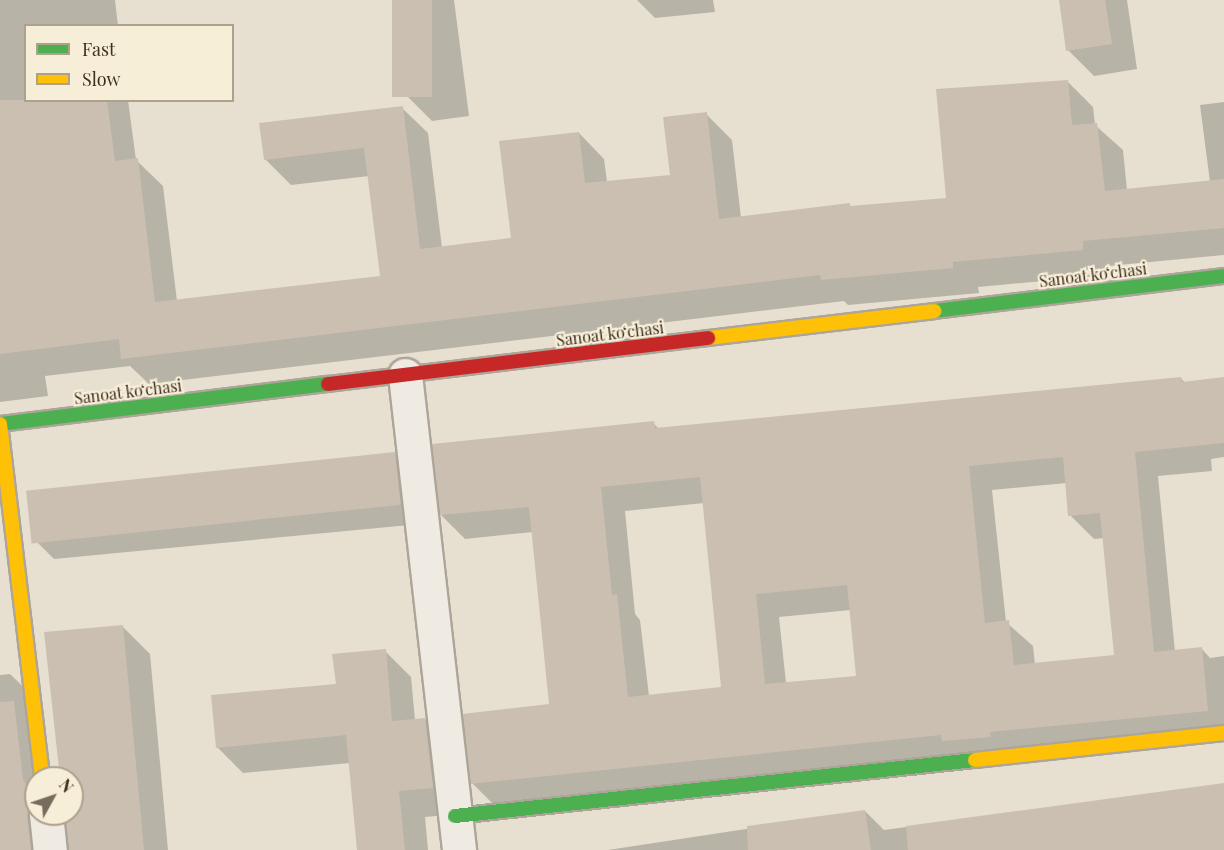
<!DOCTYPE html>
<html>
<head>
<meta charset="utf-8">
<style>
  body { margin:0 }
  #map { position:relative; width:1224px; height:850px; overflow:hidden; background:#e7e0d1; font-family:"Playfair Display",serif }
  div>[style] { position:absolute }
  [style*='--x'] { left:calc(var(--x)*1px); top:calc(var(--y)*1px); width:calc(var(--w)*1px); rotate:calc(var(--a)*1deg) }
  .shadow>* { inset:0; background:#0003 }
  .building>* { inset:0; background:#cbbfb2; transform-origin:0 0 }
  .roads { filter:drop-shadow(2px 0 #ada599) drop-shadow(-2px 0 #ada599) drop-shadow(0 2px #ada599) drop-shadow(0 -2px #ada599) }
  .street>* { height:33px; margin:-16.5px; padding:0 16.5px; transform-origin:16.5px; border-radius:16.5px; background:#efebe3 }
  .fast>* { height:14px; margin:-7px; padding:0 7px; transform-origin:7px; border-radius:7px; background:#4caf50 }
  .slow>* { height:14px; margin:-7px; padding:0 7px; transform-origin:7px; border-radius:7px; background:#ffc107 }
  .jam>* { height:14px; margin:-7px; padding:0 7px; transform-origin:7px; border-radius:7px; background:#c62828 }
  span { translate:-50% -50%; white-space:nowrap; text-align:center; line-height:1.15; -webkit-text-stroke:4.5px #f7eed8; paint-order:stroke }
  .street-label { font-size:16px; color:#3d2e20 }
  .legend { position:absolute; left:24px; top:24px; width:210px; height:78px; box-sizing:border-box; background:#f7eed8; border:2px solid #ada18e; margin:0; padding:8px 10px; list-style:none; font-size:18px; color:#3d2e20 }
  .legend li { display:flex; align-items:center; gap:12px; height:30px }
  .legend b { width:30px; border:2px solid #ada18e }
  .north { position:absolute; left:24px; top:766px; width:60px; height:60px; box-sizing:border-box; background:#f7eed8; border:2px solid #ada18e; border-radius:50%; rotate:50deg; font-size:16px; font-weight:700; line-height:24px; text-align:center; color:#3d2e20 }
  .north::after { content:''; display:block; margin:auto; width:21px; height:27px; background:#786c5e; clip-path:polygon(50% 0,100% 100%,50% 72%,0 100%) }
</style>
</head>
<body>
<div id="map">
  <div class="shadow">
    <div style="clip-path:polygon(0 0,115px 0,118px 26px,26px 26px,26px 100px,128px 100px,136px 160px,163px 186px,177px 301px,381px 277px,369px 176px,291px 185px,265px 159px,402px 108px,428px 133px,442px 248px,512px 240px,579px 133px,604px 159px,607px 182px,672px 176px,706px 114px,732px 140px,741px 218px,849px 205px,852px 208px,948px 199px,1067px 81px,1093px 107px,1095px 125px,1123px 150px,1127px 190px,1210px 182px,1200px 105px,1224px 102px,1224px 255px,1108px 266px,1109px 275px,978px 287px,979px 293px,848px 305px,844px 301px,149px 384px,130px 366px,45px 376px,48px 396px,0 402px)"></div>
    <div style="clip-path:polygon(393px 0,454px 0,469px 116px,432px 121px,406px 95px)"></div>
    <div style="clip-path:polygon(637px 0,713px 0,715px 12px,655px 18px)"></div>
    <div style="clip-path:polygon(1061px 0,1127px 0,1137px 69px,1094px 76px,1068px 50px)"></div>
    <div style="clip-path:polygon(evenodd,1181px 378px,1185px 383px,1224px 378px,1224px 457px,1211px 459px,1212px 471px,1158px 476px,1175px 652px,1202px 649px,1210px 658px,1224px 656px,1224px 736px,496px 807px,472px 783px,550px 706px,533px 532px,465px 539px,441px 515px,653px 423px,659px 429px,1181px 378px,1067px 483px,1070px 515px,1094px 539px,1104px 538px,1115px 657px,1035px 665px,1033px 646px,1006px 622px,992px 490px,1067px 483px,1181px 378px,704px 503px,723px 689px,649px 696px,640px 620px,635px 614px,625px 511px,704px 503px,1181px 378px,851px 610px,858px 677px,786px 683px,779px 617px,851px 610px)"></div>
    <div style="clip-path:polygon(394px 453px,414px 473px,420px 524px,54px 559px,34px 539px)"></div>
    <div style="clip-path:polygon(122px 626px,150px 654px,168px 850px,70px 850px,66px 825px,56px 835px,56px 850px,0 850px,0 675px,10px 674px,38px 701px,36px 814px,57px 814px,66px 823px,65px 814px,72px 814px,72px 778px,62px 778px)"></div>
    <div style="clip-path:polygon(385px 651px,411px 677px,415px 720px,425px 719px,451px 746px,459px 814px,425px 817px,428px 850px,358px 850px,350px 763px,243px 773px,217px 747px,337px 685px)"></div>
    <div style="clip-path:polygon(1224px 784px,1224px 850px,608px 850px,865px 811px,884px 830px)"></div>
  </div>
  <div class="building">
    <div style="left:392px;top:0;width:40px;height:97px"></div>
    <div style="clip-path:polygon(1059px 0,1105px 0,1112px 44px,1066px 51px)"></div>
    <div style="clip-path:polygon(1068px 80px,1072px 125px,1097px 123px,1105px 191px,1224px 179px,1224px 228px,1083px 241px,1083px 250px,953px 262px,953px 268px,821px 280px,820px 275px,121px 359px,119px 339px,0 354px,0 100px,107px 100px,115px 161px,138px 158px,155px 302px,380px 276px,364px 148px,264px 160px,259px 123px,403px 106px,420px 249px,511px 238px,499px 141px,579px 132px,585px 183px,670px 175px,663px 117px,707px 112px,719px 219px,850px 203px,850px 206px,946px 198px,936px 89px)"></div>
    <div style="clip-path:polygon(evenodd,1181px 377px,1182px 382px,1224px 377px,1224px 443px,1135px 452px,1154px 652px,1202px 647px,1208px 711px,990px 732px,991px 737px,942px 741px,941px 735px,470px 784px,462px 714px,549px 704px,529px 507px,440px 515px,432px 444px,654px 421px,655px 428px,1181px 377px,1063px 457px,1068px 516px,1100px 513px,1114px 655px,1014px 665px,1009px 620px,985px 623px,969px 466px,1063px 457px,1181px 377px,700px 477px,721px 687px,628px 697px,617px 594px,612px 595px,601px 487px,700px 477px,1181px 377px,847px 585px,856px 676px,765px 684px,756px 594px,847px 585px)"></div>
    <div style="left:395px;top:452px;width:53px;height:371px;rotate:84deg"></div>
    <div style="clip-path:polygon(123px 625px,144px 850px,68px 850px,65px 814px,72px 814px,72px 778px,60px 778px,44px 632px)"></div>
    <div style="clip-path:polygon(386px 649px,392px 721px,425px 718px,433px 788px,399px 791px,405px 850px,357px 850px,346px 735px,216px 748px,211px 695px,336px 684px,332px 654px)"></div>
    <div style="clip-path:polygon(14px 701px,23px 780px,36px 796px,27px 815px,31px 850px,0 850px,0 702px)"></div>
    <div style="clip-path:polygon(1224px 783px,1224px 850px,908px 850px,906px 826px)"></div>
    <div style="clip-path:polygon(865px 810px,871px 850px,748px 850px,747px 826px)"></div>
  </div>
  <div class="roads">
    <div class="street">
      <div style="--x:405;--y:375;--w:478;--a:83.5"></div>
      <div style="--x:46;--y:814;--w:36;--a:84"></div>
    </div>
    <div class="fast">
      <div style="--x:934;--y:311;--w:292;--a:-6.9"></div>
      <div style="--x:0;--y:424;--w:330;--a:-7"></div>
      <div style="--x:455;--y:816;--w:523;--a:-6.15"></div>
    </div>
    <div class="slow">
      <div style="--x:708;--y:338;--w:228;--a:-6.8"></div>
      <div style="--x:0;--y:424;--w:356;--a:83.2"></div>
      <div style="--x:975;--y:760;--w:250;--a:-6.2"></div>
    </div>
    <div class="jam">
      <div style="--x:328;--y:384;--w:383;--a:-6.9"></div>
    </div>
  </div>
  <div class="street-label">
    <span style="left:1093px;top:275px;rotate:-7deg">Sanoat koʻchasi</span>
    <span style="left:610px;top:334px;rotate:-7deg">Sanoat koʻchasi</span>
    <span style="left:128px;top:392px;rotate:-7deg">Sanoat koʻchasi</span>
  </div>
  <ul class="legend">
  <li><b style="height:8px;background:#4caf50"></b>Fast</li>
  <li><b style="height:8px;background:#ffc107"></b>Slow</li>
  </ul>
  <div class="north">N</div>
</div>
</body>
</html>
